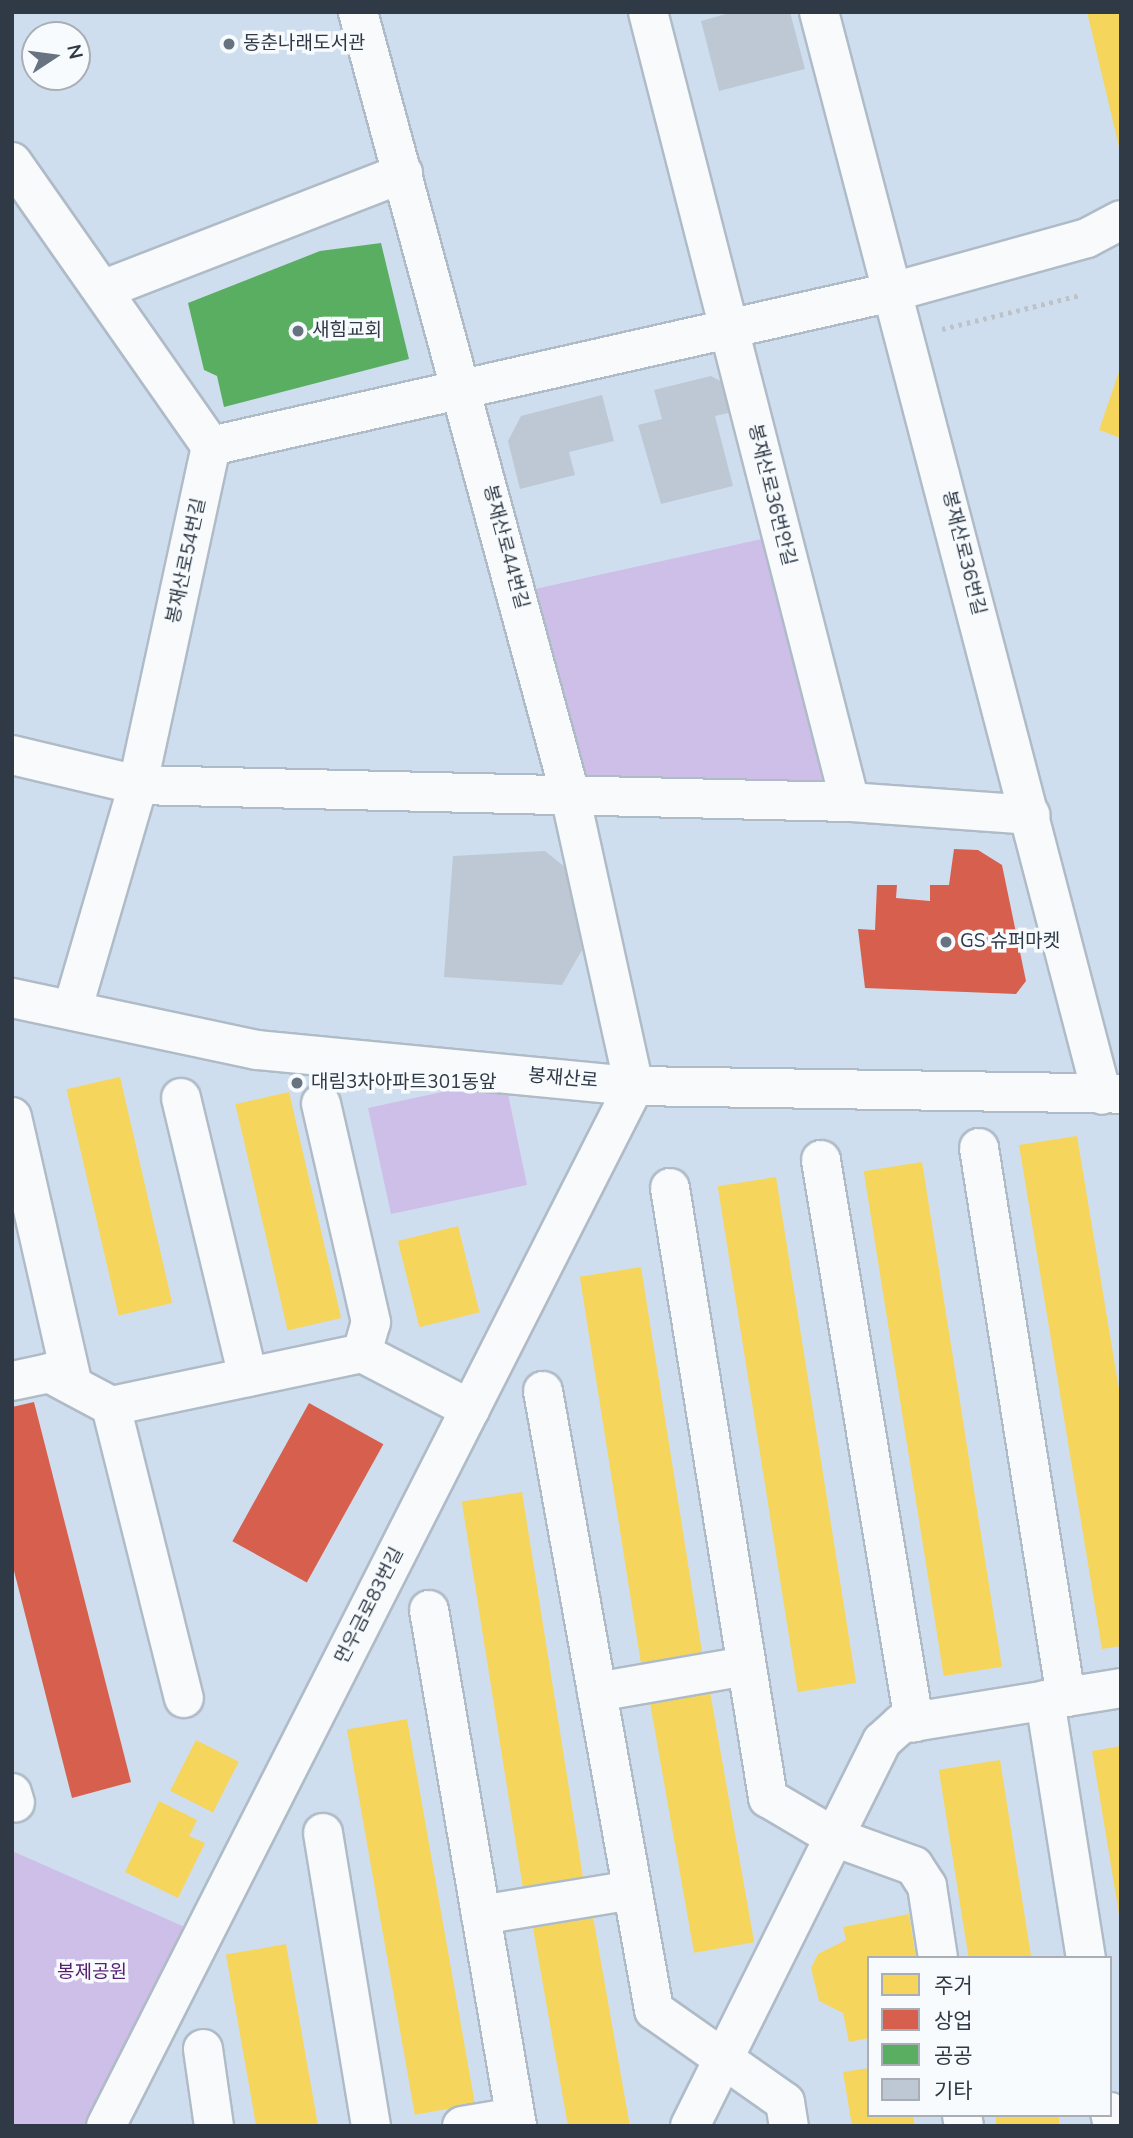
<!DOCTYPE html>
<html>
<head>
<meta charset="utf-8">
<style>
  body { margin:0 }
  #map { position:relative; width:1133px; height:2138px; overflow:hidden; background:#cfdeee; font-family:"Nunito Sans","Noto Sans KR",sans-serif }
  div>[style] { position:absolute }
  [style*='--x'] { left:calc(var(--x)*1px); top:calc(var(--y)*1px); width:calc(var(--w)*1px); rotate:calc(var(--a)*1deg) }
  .green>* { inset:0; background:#cdbfe8 }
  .homes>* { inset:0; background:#f6d55c; transform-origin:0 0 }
  .shops>* { inset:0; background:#d6604d; transform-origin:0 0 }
  .public>* { inset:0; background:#5aae61 }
  .building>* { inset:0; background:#bec7d4 }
  .path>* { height:4.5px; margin-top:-2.25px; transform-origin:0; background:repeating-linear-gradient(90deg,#bcc2c8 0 3.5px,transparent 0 8.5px) }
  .roads { filter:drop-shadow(2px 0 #afbbc7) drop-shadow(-2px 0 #afbbc7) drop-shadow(0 2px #afbbc7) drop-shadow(0 -2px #afbbc7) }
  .minor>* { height:38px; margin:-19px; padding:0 19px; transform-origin:19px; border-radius:19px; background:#f8fafc }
  .dots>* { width:19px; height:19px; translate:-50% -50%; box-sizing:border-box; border:4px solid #f8fbfe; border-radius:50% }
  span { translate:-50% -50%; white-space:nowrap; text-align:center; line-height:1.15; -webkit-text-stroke:7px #f8fbfe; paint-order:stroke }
  .poi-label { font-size:19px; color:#2f3a46 }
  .left { translate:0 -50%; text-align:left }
  .street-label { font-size:19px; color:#2f3a46 }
  .park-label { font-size:19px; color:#571f72 }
  .frame { position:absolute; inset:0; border:14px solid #2f3a46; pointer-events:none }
  .legend { position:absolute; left:867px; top:1956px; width:245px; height:161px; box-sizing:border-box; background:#f8fbfe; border:2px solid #a8aeb4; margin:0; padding:9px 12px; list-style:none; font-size:21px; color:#2f3a46 }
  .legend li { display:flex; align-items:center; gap:14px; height:35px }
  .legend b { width:35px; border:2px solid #a8aeb4 }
  .north { position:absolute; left:21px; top:21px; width:70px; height:70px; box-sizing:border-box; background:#f8fbfe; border:2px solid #a8aeb4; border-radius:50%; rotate:77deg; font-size:19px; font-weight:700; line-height:28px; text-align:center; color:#2f3a46 }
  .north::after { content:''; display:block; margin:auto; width:24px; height:32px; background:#677381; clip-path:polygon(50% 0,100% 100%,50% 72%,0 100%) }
</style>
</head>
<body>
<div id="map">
  <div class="green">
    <div style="clip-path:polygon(775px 536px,834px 790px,578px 789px,526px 591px)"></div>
    <div style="clip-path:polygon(456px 1089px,508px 1094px,527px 1185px,391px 1214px,368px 1108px)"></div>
    <div style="clip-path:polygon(12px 1851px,203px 1935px,106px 2126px,12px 2126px)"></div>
  </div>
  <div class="homes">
    <div style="clip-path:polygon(1087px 12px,1121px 12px,1121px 151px,1120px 151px)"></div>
    <div style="clip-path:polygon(1120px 369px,1121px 369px,1121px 438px,1099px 430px)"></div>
    <div style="left:120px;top:1077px;width:232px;height:55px;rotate:77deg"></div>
    <div style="left:289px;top:1092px;width:232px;height:55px;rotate:77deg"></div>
    <div style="clip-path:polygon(1077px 1136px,1121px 1402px,1121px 1646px,1102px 1649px,1019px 1145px)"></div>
    <div style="left:922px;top:1162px;width:511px;height:59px;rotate:81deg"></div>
    <div style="left:776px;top:1177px;width:512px;height:59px;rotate:81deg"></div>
    <div style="left:458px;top:1226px;width:89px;height:62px;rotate:76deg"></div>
    <div style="left:641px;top:1267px;width:391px;height:62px;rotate:81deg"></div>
    <div style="left:522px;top:1492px;width:391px;height:61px;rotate:81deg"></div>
    <div style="left:710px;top:1692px;width:254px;height:61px;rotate:80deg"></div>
    <div style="left:407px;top:1719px;width:391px;height:61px;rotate:80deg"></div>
    <div style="left:196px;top:1740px;width:48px;height:57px;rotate:27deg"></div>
    <div style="clip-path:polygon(1121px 1746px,1121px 1914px,1119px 1914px,1092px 1751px)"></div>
    <div style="left:1000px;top:1760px;width:201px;height:62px;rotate:81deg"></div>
    <div style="clip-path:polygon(159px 1801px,197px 1820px,189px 1836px,205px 1843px,178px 1898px,125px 1872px)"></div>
    <div style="clip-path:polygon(909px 1914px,916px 1958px,869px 1958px,869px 2038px,849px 2042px,843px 2013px,819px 2001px,811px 1968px,818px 1954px,846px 1940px,843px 1927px)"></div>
    <div style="left:593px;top:1917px;width:212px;height:61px;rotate:80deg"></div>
    <div style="left:286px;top:1944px;width:185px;height:61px;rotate:80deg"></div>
    <div style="clip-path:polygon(869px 2068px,869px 2115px,913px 2115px,915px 2126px,852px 2126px,843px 2072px)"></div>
    <div style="left:996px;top:2115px;width:63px;height:11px"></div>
  </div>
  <div class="shops">
    <div style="clip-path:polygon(954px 849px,978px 850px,1002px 865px,1026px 981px,1016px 994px,865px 988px,858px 929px,875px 930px,877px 885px,897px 885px,896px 898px,930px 901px,930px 885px,949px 885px)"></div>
    <div style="clip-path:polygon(34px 1402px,131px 1782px,72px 1798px,12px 1563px,12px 1407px)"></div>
    <div style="left:309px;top:1403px;width:85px;height:158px;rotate:29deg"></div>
  </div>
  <div class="public">
    <div style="clip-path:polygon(381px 243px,409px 359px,224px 407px,217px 376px,204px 370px,188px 303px,320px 251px)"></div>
  </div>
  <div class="building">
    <div style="clip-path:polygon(733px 12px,790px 12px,805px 69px,719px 91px,701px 21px)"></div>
    <div style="clip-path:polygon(711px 376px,726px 384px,733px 412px,715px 416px,733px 486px,661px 504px,638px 425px,662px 419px,654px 390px)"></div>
    <div style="clip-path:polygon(602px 395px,614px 441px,569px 452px,575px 475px,520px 489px,508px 441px,521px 416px)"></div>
    <div style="clip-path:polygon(545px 851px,566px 868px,582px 950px,562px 985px,444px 977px,453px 856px)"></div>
  </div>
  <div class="path">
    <div style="--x:942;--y:329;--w:142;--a:-13.8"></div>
  </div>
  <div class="roads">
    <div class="minor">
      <div style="--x:648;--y:12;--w:815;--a:75.66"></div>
      <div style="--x:819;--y:12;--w:1119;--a:75.36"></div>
      <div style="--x:12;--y:162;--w:347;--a:55"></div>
      <div style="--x:211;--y:446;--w:347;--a:102.2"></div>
      <div style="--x:138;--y:785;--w:235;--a:106.3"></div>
      <div style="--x:102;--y:290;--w:323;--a:-21.2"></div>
      <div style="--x:211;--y:446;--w:702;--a:-12.75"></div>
      <div style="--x:896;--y:291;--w:198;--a:-15.5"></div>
      <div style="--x:1087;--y:238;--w:38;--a:-28"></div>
      <div style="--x:12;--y:755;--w:130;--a:13.4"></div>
      <div style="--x:138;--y:785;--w:712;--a:1.37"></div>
      <div style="--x:850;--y:802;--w:181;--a:4.1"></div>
      <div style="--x:12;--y:998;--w:250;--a:12"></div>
      <div style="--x:257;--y:1050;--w:379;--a:5.5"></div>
      <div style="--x:634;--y:1086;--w:487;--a:0.9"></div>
      <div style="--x:181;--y:1098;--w:287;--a:76.5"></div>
      <div style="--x:12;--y:1117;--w:275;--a:77.2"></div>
      <div style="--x:979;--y:1148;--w:556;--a:81"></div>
      <div style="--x:821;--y:1160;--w:570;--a:80.6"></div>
      <div style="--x:670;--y:1188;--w:618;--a:80.87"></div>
      <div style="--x:768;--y:1798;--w:77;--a:30.6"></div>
      <div style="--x:834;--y:1837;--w:85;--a:19.9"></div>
      <div style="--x:914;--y:1866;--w:24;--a:57"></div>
      <div style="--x:927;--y:1886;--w:73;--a:81.3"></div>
      <div style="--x:362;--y:1353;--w:122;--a:27.4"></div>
      <div style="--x:12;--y:1381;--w:38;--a:-12"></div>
      <div style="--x:49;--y:1373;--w:70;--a:28"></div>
      <div style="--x:111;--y:1406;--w:257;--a:-11.9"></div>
      <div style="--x:362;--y:1353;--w:32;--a:-74"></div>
      <div style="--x:371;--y:1322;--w:224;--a:-102.9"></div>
      <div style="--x:543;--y:1391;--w:629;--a:79.83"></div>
      <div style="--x:654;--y:2010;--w:160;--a:35.1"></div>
      <div style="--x:785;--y:2102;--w:24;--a:81"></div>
      <div style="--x:111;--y:1406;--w:301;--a:76"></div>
      <div style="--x:429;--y:1610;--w:523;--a:80.32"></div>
      <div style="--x:597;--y:1692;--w:151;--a:-9.9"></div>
      <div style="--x:1045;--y:1700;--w:261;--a:81"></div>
      <div style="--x:12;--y:1793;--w:10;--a:73"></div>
      <div style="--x:323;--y:1833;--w:297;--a:80.7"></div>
      <div style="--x:481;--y:1915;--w:153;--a:-9.4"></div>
      <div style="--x:203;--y:2049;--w:78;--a:81.9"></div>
      <div style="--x:1110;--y:2112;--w:14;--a:78"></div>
      <div style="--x:962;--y:2115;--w:11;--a:80"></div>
      <div style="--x:106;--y:2126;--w:1166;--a:-63.08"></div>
      <div style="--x:634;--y:1086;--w:299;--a:-102.4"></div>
      <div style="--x:570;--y:794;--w:810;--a:-105.17"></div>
      <div style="--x:462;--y:2126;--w:54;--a:-9.6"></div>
      <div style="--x:690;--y:2126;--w:430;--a:-63.5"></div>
      <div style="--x:882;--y:1741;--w:25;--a:-42"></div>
      <div style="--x:901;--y:1724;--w:223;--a:-9.3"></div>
    </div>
  </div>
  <div class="dots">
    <div style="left:229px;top:44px;background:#677381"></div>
    <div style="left:298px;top:331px;background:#677381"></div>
    <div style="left:946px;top:942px;background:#677381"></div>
    <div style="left:297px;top:1083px;background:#677381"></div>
  </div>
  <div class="poi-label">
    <span class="left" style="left:243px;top:44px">동춘나래도서관</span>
    <span class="left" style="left:312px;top:331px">새힘교회</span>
    <span class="left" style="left:960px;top:942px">GS 슈퍼마켓</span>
    <span class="left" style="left:311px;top:1083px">대림3차아파트301동앞</span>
  </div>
  <div class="street-label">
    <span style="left:771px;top:495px;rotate:76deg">봉재산로36번안길</span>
    <span style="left:505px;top:547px;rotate:75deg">봉재산로44번길</span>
    <span style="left:963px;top:553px;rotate:76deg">봉재산로36번길</span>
    <span style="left:187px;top:561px;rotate:-78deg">봉재산로54번길</span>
    <span style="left:563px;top:1079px;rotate:5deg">봉재산로</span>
    <span style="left:370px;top:1606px;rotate:-63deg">먼우금로83번길</span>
  </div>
  <div class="park-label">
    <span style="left:92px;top:1973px">봉제공원</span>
  </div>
  <div class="frame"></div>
  <ul class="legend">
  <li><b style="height:19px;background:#f6d55c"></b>주거</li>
  <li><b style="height:19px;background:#d6604d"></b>상업</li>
  <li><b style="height:19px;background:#5aae61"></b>공공</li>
  <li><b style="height:19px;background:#bec7d4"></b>기타</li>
  </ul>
  <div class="north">N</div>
</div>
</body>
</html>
